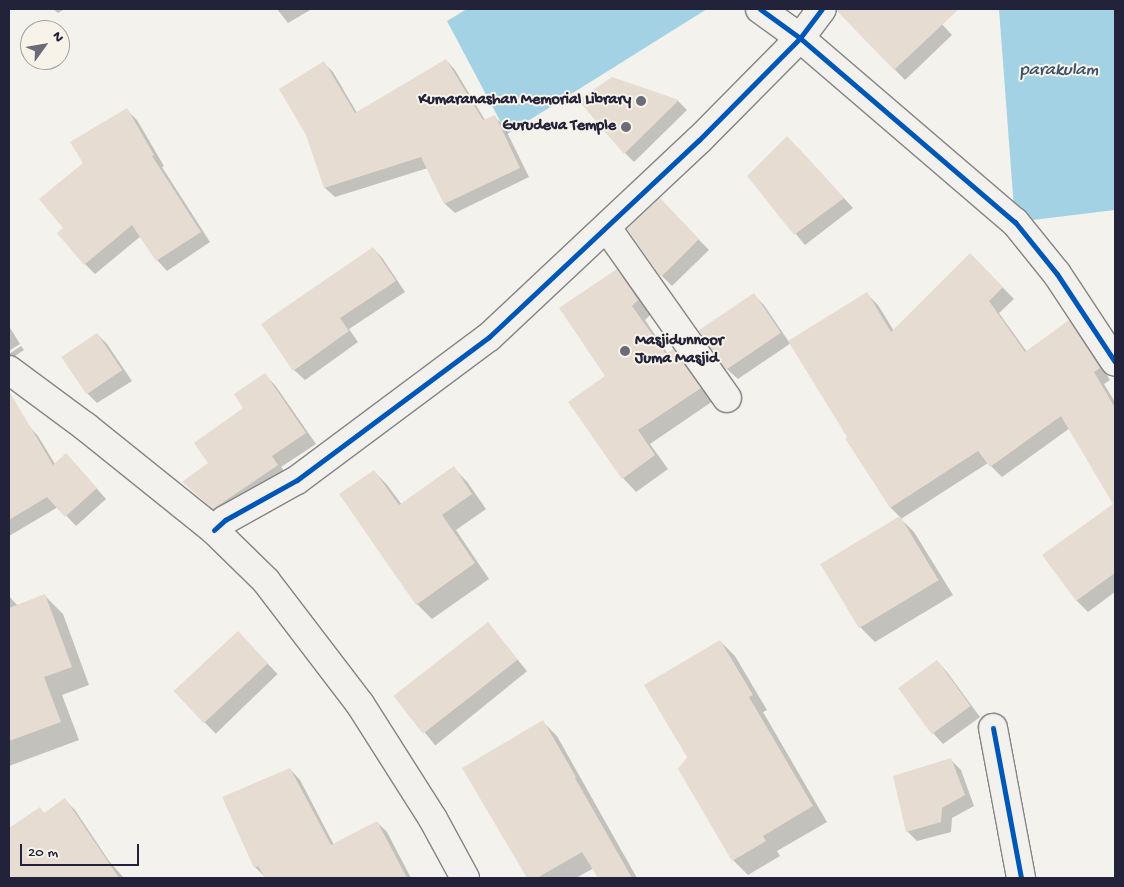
<!DOCTYPE html>
<html>
<head>
<meta charset="utf-8">
<style>
  body { margin:0 }
  #map { position:relative; width:1124px; height:887px; overflow:hidden; background:#f4f2ec; font-family:"Gochi Hand",sans-serif }
  div>[style] { position:absolute }
  [style*='--x'] { left:calc(var(--x)*1px); top:calc(var(--y)*1px); width:calc(var(--w)*1px); rotate:calc(var(--a)*1deg) }
  .water>* { inset:0; background:#a4d2e5 }
  .shadow>* { inset:0; background:#0003; transform-origin:0 0 }
  .building>* { inset:0; background:#e6dcd2; transform-origin:0 0 }
  .roads { filter:drop-shadow(1px 0 #858486) drop-shadow(-1px 0 #858486) drop-shadow(0 1px #858486) drop-shadow(0 -1px #858486) }
  .street>* { height:28px; margin:-14px; padding:0 14px; transform-origin:14px; border-radius:14px; background:#f2f1ed }
  .secondary>* { height:28px; margin:-14px; padding:0 14px; transform-origin:14px; border-radius:14px; background:#f2f1ed }
  .cycleway>* { height:5px; margin:-2.5px; padding:0 2.5px; transform-origin:2.5px; border-radius:2.5px; background:#0057b8 }
  .dots>* { width:14px; height:14px; translate:-50% -50%; box-sizing:border-box; border:2px solid #f7f3e8; border-radius:50% }
  span { translate:-50% -50%; white-space:nowrap; text-align:center; line-height:1.15; -webkit-text-stroke:4px #f7f3e8; paint-order:stroke }
  .poi-label { font-size:16px; color:#22223b; font-weight:700 }
  .right { translate:-100% -50%; text-align:right }
  .left { translate:0 -50%; text-align:left }
  .water-label { font-size:18px; color:#3e536d; font-style:italic }
  .frame { position:absolute; inset:0; border:10px solid #22223b; pointer-events:none }
  .north { position:absolute; left:20px; top:20px; width:50px; height:50px; box-sizing:border-box; background:#f7f3e8; border:1px solid #a29fa3; border-radius:50%; rotate:58deg; font-size:14px; font-weight:700; line-height:20px; text-align:center; color:#22223b }
  .north::after { content:''; display:block; margin:auto; width:18px; height:22px; background:#6c6b79; clip-path:polygon(50% 0,100% 100%,50% 72%,0 100%) }
  .scale { position:absolute; left:20px; top:844px; width:119px; height:22px; box-sizing:border-box; border:2px solid #22223b; border-top:0; padding-left:6px; font-size:15px; line-height:18px; white-space:nowrap; color:#22223b; -webkit-text-stroke:4px #f7f3e8; paint-order:stroke }
</style>
</head>
<body>
<div id="map">
  <div class="water">
    <div style="clip-path:polygon(467px 9px,707px 9px,507px 134px,447px 21px)"></div>
    <div style="clip-path:polygon(999px 9px,1115px 9px,1115px 210px,1015px 222px)"></div>
  </div>
  <div class="shadow">
    <div style="clip-path:polygon(53px 9px,65px 9px,58px 13px)"></div>
    <div style="clip-path:polygon(277px 9px,312px 9px,288px 23px)"></div>
    <div style="clip-path:polygon(857px 9px,928px 9px,952px 35px,905px 80px,846px 19px)"></div>
    <div style="clip-path:polygon(446px 60px,455px 70px,485px 120px,494px 116px,504px 126px,529px 177px,455px 213px,445px 204px,428px 168px,335px 197px,325px 188px,307px 135px,324px 63px,333px 72px,357px 113px)"></div>
    <div style="clip-path:polygon(612px 79px,678px 101px,687px 110px,634px 162px,625px 153px)"></div>
    <div style="clip-path:polygon(127px 110px,137px 120px,164px 166px,162px 167px,210px 242px,167px 271px,157px 260px,141px 236px,95px 274px,85px 264px,64px 228px,84px 163px)"></div>
    <div style="clip-path:polygon(798px 148px,853px 208px,805px 245px,748px 176px)"></div>
    <div style="clip-path:polygon(660px 200px,709px 250px,672px 286px,662px 276px,629px 229px)"></div>
    <div style="clip-path:polygon(373px 248px,383px 259px,405px 292px,349px 329px,358px 342px,305px 380px,294px 370px)"></div>
    <div style="clip-path:polygon(970px 254px,1014px 299px,999px 313px,1027px 352px,1069px 322px,1080px 333px,1110px 380px,1104px 384px,1115px 402px,1115px 592px,1088px 612px,1077px 601px,1044px 555px,1115px 504px,1070px 428px,1002px 477px,988px 463px,901px 519px,914px 532px,953px 595px,875px 642px,861px 628px,822px 565px,900px 517px,891px 508px,847px 438px,848px 437px,791px 343px,738px 379px,727px 369px,754px 295px,764px 305px,789px 342px,867px 294px,878px 305px,894px 331px)"></div>
    <div style="clip-path:polygon(616px 270px,630px 284px,651px 314px,645px 320px,668px 354px,673px 351px,686px 364px,713px 401px,650px 444px,668px 469px,636px 492px,623px 478px,570px 402px,607px 377px)"></div>
    <div style="clip-path:polygon(9px 326px,20px 344px,9px 351px)"></div>
    <div style="clip-path:polygon(97px 334px,107px 344px,132px 381px,97px 403px,87px 393px)"></div>
    <div style="clip-path:polygon(21px 346px,24px 350px,9px 360px,9px 354px)"></div>
    <div style="clip-path:polygon(265px 375px,275px 385px,316px 444px,281px 467px,288px 476px,224px 519px,194px 492px)"></div>
    <div style="clip-path:polygon(28px 425px,38px 436px,55px 464px,76px 465px,106px 499px,76px 526px,58px 507px,9px 536px,9px 437px)"></div>
    <div style="clip-path:polygon(454px 468px,468px 483px,486px 509px,456px 530px,489px 579px,432px 619px,417px 604px,374px 471px,388px 486px,402px 505px)"></div>
    <div style="clip-path:polygon(9px 596px,18px 606px,45px 596px,63px 614px,89px 685px,62px 695px,79px 740px,9px 766px)"></div>
    <div style="left:488px;top:623px;width:62px;height:118px;rotate:51deg"></div>
    <div style="left:238px;top:633px;width:57px;height:86px;rotate:46deg"></div>
    <div style="clip-path:polygon(720px 641px,735px 656px,767px 710px,763px 712px,827px 822px,777px 851px,780px 856px,748px 875px,733px 860px,688px 758px)"></div>
    <div style="clip-path:polygon(937px 661px,947px 672px,980px 717px,943px 744px,933px 733px,900px 688px)"></div>
    <div style="clip-path:polygon(543px 722px,557px 736px,637px 878px,599px 878px,594px 868px,576px 878px,528px 878px,464px 768px)"></div>
    <div style="clip-path:polygon(950px 759px,961px 770px,974px 806px,952px 818px,951px 832px,917px 841px,907px 831px)"></div>
    <div style="clip-path:polygon(290px 769px,300px 780px,334px 845px,377px 822px,387px 832px,411px 878px,265px 877px,255px 867px)"></div>
    <div style="clip-path:polygon(65px 800px,75px 810px,109px 861px,124px 878px,9px 878px,9px 829px,40px 809px,45px 814px)"></div>
  </div>
  <div class="building">
    <div style="clip-path:polygon(837px 9px,959px 9px,894px 70px,837px 11px)"></div>
    <div style="clip-path:polygon(446px 59px,483px 120px,495px 115px,520px 168px,444px 204px,421px 157px,324px 188px,306px 135px,279px 89px,324px 61px,355px 113px)"></div>
    <div style="clip-path:polygon(612px 77px,679px 100px,624px 154px,578px 100px)"></div>
    <div style="clip-path:polygon(127px 108px,154px 155px,152px 156px,201px 232px,156px 261px,132px 225px,84px 265px,57px 233px,63px 228px,39px 199px,83px 163px,70px 142px)"></div>
    <div style="clip-path:polygon(787px 136px,844px 198px,794px 235px,747px 176px)"></div>
    <div style="clip-path:polygon(660px 198px,699px 239px,661px 277px,627px 229px)"></div>
    <div style="clip-path:polygon(373px 247px,396px 281px,340px 318px,349px 331px,293px 371px,261px 324px)"></div>
    <div style="clip-path:polygon(970px 253px,1003px 287px,989px 301px,1025px 352px,1069px 320px,1100px 368px,1094px 372px,1115px 408px,1115px 573px,1076px 601px,1042px 555px,1113px 504px,1061px 416px,990px 467px,978px 451px,890px 508px,845px 438px,847px 437px,788px 341px,867px 292px,891px 332px)"></div>
    <div style="clip-path:polygon(617px 269px,638px 300px,632px 306px,666px 354px,673px 349px,701px 388px,638px 430px,655px 455px,622px 479px,568px 402px,605px 376px,559px 308px)"></div>
    <div style="left:754px;top:293px;width:48px;height:67px;rotate:56deg"></div>
    <div style="left:97px;top:333px;width:45px;height:43px;rotate:56deg"></div>
    <div style="clip-path:polygon(265px 373px,306px 433px,272px 456px,278px 465px,213px 509px,182px 482px,208px 463px,194px 443px,243px 408px,234px 394px)"></div>
    <div style="clip-path:polygon(9px 391px,53px 465px,66px 453px,97px 488px,65px 517px,47px 497px,9px 520px)"></div>
    <div style="clip-path:polygon(454px 466px,472px 494px,442px 515px,475px 563px,416px 605px,339px 494px,374px 470px,399px 505px)"></div>
    <div style="left:900px;top:516px;width:75px;height:93px;rotate:59deg"></div>
    <div style="clip-path:polygon(45px 594px,72px 667px,44px 677px,61px 722px,9px 741px,9px 608px)"></div>
    <div style="left:488px;top:622px;width:48px;height:120px;rotate:52deg"></div>
    <div style="left:238px;top:631px;width:44px;height:88px;rotate:47deg"></div>
    <div style="clip-path:polygon(720px 640px,753px 695px,749px 697px,813px 806px,763px 836px,766px 841px,732px 861px,678px 769px,687px 757px,644px 685px)"></div>
    <div style="left:937px;top:660px;width:57px;height:48px;rotate:54deg"></div>
    <div style="clip-path:polygon(543px 720px,576px 777px,575px 778px,632px 878px,598px 878px,582px 852px,537px 878px,527px 878px,462px 768px)"></div>
    <div style="clip-path:polygon(951px 758px,965px 795px,942px 808px,941px 822px,906px 832px,893px 776px)"></div>
    <div style="clip-path:polygon(290px 768px,331px 845px,377px 821px,407px 878px,265px 878px,258px 866px,254px 868px,222px 797px)"></div>
    <div style="clip-path:polygon(65px 798px,119px 878px,9px 878px,9px 828px,40px 807px,44px 813px)"></div>
  </div>
  <div class="roads">
    <div class="street">
      <div style="--x:760;--y:9;--w:49;--a:35.9"></div>
      <div style="--x:800;--y:38;--w:283;--a:40.6"></div>
      <div style="--x:1015;--y:222;--w:67;--a:51.1"></div>
      <div style="--x:1057;--y:274;--w:105;--a:56.6"></div>
      <div style="--x:607;--y:228;--w:208;--a:54.8"></div>
      <div style="--x:214;--y:530;--w:15;--a:-42"></div>
      <div style="--x:225;--y:520;--w:82;--a:-29.1"></div>
      <div style="--x:297;--y:480;--w:239;--a:-36.7"></div>
      <div style="--x:489;--y:337;--w:288;--a:-43.2"></div>
      <div style="--x:699;--y:140;--w:144;--a:-45.3"></div>
      <div style="--x:800;--y:38;--w:36;--a:-53"></div>
      <div style="--x:993;--y:728;--w:153;--a:79.4"></div>
    </div>
    <div class="secondary">
      <div style="--x:9;--y:370;--w:96;--a:36.5"></div>
      <div style="--x:86;--y:427;--w:164;--a:38.8"></div>
      <div style="--x:214;--y:530;--w:73;--a:44.4"></div>
      <div style="--x:266;--y:581;--w:155;--a:52.6"></div>
      <div style="--x:360;--y:704;--w:136;--a:57.6"></div>
      <div style="--x:433;--y:819;--w:67;--a:61.5"></div>
    </div>
  </div>
  <div class="cycleway">
    <div style="--x:760;--y:9;--w:49;--a:35.9"></div>
    <div style="--x:800;--y:38;--w:283;--a:40.6"></div>
    <div style="--x:1015;--y:222;--w:67;--a:51.1"></div>
    <div style="--x:1057;--y:274;--w:105;--a:56.6"></div>
    <div style="--x:214;--y:530;--w:15;--a:-42"></div>
    <div style="--x:225;--y:520;--w:82;--a:-29.1"></div>
    <div style="--x:297;--y:480;--w:239;--a:-36.7"></div>
    <div style="--x:489;--y:337;--w:288;--a:-43.2"></div>
    <div style="--x:699;--y:140;--w:144;--a:-45.3"></div>
    <div style="--x:800;--y:38;--w:36;--a:-53"></div>
    <div style="--x:993;--y:728;--w:153;--a:79.4"></div>
  </div>
  <div class="dots">
    <div style="left:641px;top:101px;background:#6c6b79"></div>
    <div style="left:626px;top:127px;background:#6c6b79"></div>
    <div style="left:625px;top:351px;background:#6c6b79"></div>
  </div>
  <div class="poi-label">
    <span class="right" style="left:631px;top:101px">Kumaranashan Memorial Library</span>
    <span class="right" style="left:616px;top:127px">Gurudeva Temple</span>
    <span class="left" style="left:635px;top:351px">Masjidunnoor<br>Juma Masjid</span>
  </div>
  <div class="water-label">
    <span style="left:1059px;top:71px">parakulam</span>
  </div>
  <div class="frame"></div>
  <div class="north">N</div>
  <div class="scale">20 m</div>
</div>
</body>
</html>
